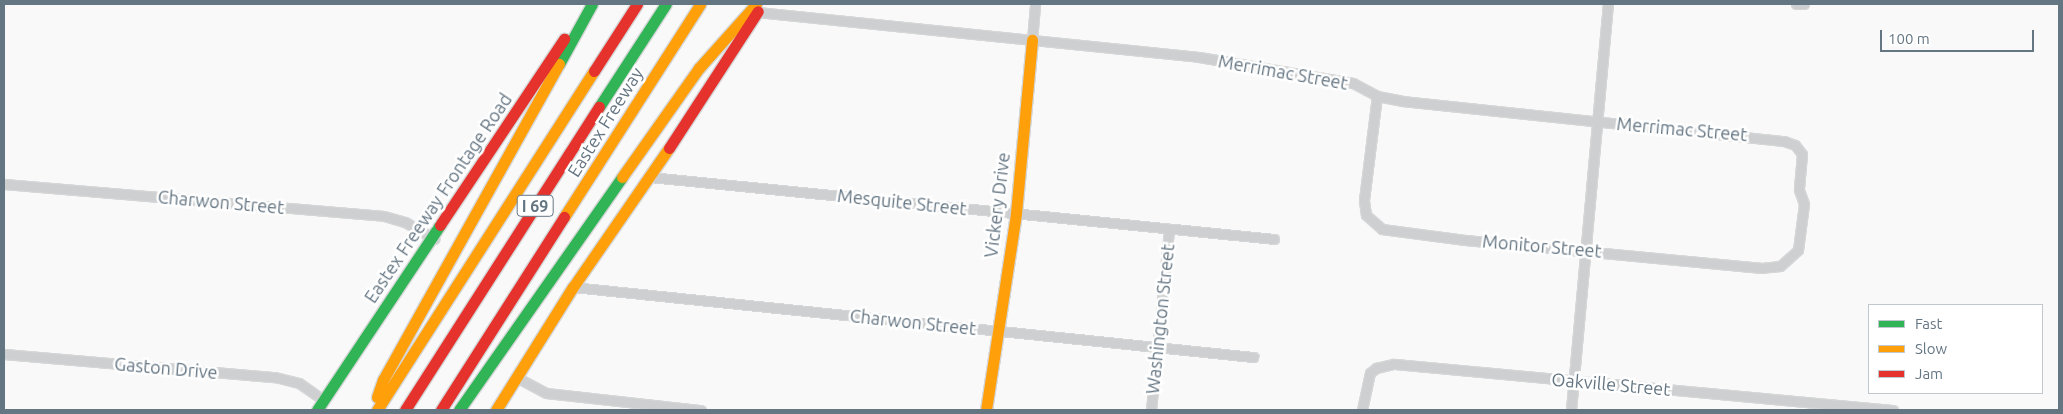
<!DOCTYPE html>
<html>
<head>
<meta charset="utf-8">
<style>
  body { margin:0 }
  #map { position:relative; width:2063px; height:414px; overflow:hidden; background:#f9f9f9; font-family:Ubuntu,sans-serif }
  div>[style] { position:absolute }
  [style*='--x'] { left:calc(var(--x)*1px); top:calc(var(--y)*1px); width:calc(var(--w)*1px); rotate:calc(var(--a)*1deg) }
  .roads { filter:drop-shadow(1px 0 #d5d6d7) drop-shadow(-1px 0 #d5d6d7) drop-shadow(0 1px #d5d6d7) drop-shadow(0 -1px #d5d6d7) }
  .street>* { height:9px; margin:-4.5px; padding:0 4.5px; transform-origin:4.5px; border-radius:4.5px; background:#cecfd0 }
  .fast>* { height:11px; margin:-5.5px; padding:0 5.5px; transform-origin:5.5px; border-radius:5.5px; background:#30b455 }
  .slow>* { height:11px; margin:-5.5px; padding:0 5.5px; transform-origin:5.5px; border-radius:5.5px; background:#ff9f0a }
  .jam>* { height:11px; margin:-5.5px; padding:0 5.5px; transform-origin:5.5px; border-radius:5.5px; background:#e5322d }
  span { translate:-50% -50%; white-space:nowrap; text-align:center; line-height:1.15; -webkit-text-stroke:5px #fff; paint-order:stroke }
  .shield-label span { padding:1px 4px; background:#fff; border:1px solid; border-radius:4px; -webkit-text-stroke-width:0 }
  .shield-label { font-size:16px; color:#657683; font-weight:700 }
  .street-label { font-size:18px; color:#657683 }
  .frame { position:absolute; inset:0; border:5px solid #657683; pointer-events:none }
  .legend { position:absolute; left:1868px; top:304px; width:175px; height:90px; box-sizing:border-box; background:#fff; border:1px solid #c1c8cd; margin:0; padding:6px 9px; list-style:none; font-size:15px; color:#657683 }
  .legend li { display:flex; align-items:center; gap:10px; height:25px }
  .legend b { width:25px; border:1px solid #c1c8cd }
  .scale { position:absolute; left:1880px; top:30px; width:154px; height:22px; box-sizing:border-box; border:2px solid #657683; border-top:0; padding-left:6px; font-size:15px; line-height:18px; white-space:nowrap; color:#657683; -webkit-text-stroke:4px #fff; paint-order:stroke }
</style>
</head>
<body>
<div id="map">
  <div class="roads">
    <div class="street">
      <div style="--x:1796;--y:4;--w:8;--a:0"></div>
      <div style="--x:757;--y:12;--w:444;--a:5.8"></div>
      <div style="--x:1199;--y:57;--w:156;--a:9.6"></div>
      <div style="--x:1353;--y:83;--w:27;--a:28"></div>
      <div style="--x:1377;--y:96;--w:25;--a:11"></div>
      <div style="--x:1402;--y:101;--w:384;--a:6"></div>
      <div style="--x:1784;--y:141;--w:12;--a:20"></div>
      <div style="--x:1795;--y:145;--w:11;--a:52"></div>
      <div style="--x:1802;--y:154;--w:36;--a:95"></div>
      <div style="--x:1799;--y:190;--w:15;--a:70"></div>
      <div style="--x:1804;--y:204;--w:46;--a:97.4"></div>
      <div style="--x:1798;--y:250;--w:24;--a:138"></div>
      <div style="--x:1780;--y:266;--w:18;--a:174"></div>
      <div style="--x:1762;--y:268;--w:298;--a:-174.6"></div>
      <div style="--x:1465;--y:240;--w:84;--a:-172.5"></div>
      <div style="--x:1382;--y:229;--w:21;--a:-139"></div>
      <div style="--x:1366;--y:215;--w:15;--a:-98"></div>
      <div style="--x:1364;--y:200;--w:105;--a:-82.9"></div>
      <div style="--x:1032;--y:40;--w:36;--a:-85"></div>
      <div style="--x:650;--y:177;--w:627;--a:5.67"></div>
      <div style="--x:4;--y:184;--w:381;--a:4.8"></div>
      <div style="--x:384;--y:216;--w:22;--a:16"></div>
      <div style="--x:405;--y:222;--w:34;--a:30"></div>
      <div style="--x:573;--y:287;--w:684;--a:5.88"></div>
      <div style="--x:4;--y:354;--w:272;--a:4.9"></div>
      <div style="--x:275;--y:377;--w:25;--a:14"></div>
      <div style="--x:299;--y:383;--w:29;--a:35"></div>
      <div style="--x:516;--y:377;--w:34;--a:28"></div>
      <div style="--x:546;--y:393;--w:156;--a:6.3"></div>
      <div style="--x:1151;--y:410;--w:182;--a:-84.3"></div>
      <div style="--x:1362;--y:410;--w:38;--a:-78"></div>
      <div style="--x:1370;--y:373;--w:8;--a:-40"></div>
      <div style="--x:1376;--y:368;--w:18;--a:-13"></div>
      <div style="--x:1394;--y:364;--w:501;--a:5.27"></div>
      <div style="--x:1571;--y:410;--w:408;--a:-84.8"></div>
    </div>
    <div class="fast">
      <div style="--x:559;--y:64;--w:68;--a:-61.2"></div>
      <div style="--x:599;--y:107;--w:123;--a:-57"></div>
      <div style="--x:317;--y:410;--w:222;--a:-56.4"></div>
      <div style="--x:459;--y:410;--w:284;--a:-55"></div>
    </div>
    <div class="slow">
      <div style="--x:622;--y:177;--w:133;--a:-54.8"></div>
      <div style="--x:699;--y:68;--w:86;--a:-48.3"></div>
      <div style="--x:564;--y:217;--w:253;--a:-57.4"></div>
      <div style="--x:377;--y:397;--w:18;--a:-71"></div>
      <div style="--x:383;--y:380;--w:362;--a:-60.9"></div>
      <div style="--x:377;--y:410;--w:403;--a:-57.4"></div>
      <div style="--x:496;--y:410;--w:145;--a:-58"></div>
      <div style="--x:573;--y:287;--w:169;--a:-55.4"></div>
      <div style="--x:986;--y:410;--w:199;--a:-81.3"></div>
      <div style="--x:1016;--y:213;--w:174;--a:-84.7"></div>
    </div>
    <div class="jam">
      <div style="--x:594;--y:71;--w:80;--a:-57.3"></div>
      <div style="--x:669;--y:148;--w:163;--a:-57"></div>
      <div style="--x:440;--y:225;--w:224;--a:-56.3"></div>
      <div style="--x:405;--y:410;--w:360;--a:-57.4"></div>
      <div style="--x:441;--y:410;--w:229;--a:-57.5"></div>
    </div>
  </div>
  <div class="shield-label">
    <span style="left:535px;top:206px">I 69</span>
  </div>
  <div class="street-label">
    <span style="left:1283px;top:72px;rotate:10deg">Merrimac Street</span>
    <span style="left:605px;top:122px;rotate:-58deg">Eastex Freeway</span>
    <span style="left:1682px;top:129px;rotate:5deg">Merrimac Street</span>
    <span style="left:438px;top:198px;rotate:-56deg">Eastex Freeway Frontage Road</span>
    <span style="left:221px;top:202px;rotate:5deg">Charwon Street</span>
    <span style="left:902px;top:202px;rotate:6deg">Mesquite Street</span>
    <span style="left:997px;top:205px;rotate:-83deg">Vickery Drive</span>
    <span style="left:1542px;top:246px;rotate:5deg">Monitor Street</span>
    <span style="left:1160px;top:319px;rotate:-84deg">Washington Street</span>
    <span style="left:913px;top:322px;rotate:6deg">Charwon Street</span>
    <span style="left:166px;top:368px;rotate:5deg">Gaston Drive</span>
    <span style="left:1611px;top:384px;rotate:5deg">Oakville Street</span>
  </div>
  <div class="frame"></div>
  <ul class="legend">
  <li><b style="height:6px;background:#30b455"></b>Fast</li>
  <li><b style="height:6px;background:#ff9f0a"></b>Slow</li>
  <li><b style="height:6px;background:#e5322d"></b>Jam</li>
  </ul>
  <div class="scale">100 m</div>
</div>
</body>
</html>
